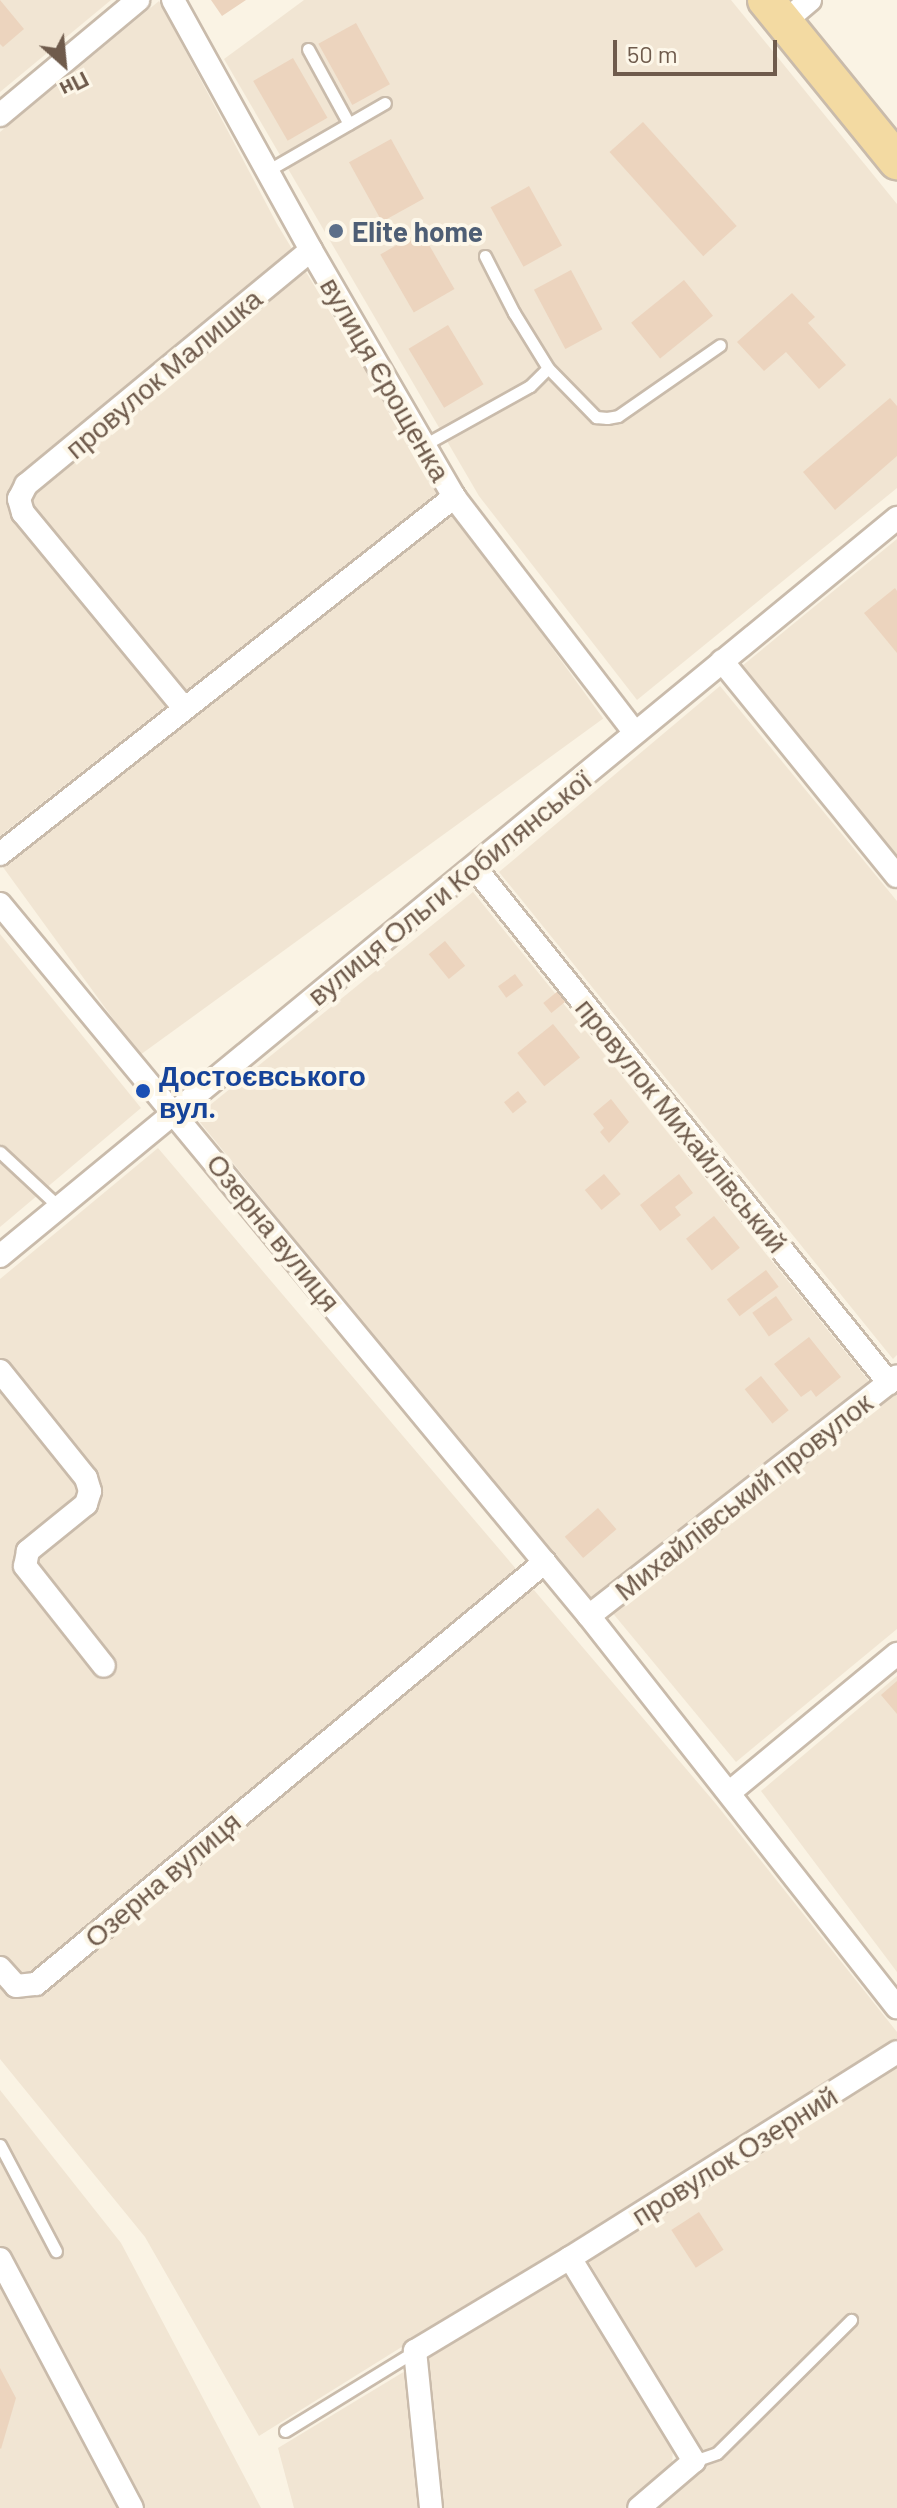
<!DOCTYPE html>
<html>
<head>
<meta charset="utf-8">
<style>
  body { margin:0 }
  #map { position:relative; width:897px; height:2508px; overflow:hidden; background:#faf3e4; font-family:Barlow,sans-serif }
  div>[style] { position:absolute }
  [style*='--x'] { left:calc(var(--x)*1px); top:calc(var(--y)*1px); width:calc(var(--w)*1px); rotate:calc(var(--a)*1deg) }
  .residential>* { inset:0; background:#f1e5d3; transform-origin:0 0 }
  .building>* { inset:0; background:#ecd4be; transform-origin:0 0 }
  .roads { filter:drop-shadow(2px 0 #c9bbab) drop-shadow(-2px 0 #c9bbab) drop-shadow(0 2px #c9bbab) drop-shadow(0 -2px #c9bbab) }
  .service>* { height:11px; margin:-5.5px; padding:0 5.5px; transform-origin:5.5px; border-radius:5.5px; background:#fff }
  .minor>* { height:22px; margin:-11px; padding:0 11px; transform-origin:11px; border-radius:11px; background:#fff }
  .primary>* { height:36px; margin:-18px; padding:0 18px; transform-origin:18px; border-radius:18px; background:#f3daa2 }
  .dots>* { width:22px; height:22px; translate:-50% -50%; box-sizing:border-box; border:4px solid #fdf7e9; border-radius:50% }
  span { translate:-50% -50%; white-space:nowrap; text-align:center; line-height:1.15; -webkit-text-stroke:8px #fdf7e9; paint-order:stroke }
  .service-label { font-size:28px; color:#4e5e75; font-weight:700 }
  .left { translate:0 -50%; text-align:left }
  .street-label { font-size:28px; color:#6f5b4c }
  .transit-label { font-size:28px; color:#164399; font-weight:700 }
  .north { position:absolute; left:24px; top:24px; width:80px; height:80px; -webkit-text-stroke:6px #fdf7e9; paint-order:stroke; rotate:153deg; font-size:22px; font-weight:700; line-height:32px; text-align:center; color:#6f5b4c }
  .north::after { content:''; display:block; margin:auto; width:28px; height:36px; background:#6f5b4c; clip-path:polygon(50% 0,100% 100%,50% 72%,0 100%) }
  .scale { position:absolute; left:613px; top:40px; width:164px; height:36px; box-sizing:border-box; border:4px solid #6f5b4c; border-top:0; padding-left:10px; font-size:24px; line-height:28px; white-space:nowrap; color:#6f5b4c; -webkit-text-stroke:6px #fdf7e9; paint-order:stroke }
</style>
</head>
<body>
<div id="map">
  <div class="residential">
    <div style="clip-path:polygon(0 0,111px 0,0 92px)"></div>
    <div style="clip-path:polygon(304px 0,731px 0,897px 204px,897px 488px,637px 700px,479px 496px,224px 59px)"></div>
    <div style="clip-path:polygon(159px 1px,277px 224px,439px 492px,0 836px,0 132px)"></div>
    <div style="left:451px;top:509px;width:259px;height:573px;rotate:54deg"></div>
    <div style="clip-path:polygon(897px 539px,897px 857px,742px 666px)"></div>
    <div style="clip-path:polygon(720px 686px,897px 901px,897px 1355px,893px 1359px,499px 872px)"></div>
    <div style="left:473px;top:892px;width:631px;height:357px;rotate:51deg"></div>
    <div style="clip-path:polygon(0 934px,141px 1108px,0 1227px)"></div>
    <div style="clip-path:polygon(158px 1148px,716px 1804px,897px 2032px,897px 2038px,259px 2436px,145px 2237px,0 2059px,0 1279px)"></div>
    <div style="clip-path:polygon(897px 1390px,897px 1629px,736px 1762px,611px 1611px)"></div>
    <div style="clip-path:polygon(897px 1676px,897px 1972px,761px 1791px)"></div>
    <div style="clip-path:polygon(897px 2064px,897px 2508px,659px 2508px,707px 2465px,589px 2262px)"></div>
    <div style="clip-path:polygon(0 2090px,121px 2243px,261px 2508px,0 2508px)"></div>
    <div style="clip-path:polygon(567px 2273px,673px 2447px,672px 2468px,625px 2508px,294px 2508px,278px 2448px)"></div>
  </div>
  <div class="building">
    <div style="clip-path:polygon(0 0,24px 29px,3px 47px,0 44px)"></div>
    <div style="clip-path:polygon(211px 0,246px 0,222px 16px)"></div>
    <div style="left:356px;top:23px;width:70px;height:43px;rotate:61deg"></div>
    <div style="left:293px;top:58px;width:69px;height:46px;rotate:60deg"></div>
    <div style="left:643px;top:122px;width:140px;height:45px;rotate:48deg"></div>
    <div style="left:391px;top:139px;width:68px;height:48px;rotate:61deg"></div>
    <div style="left:529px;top:186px;width:68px;height:44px;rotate:61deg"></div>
    <div style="left:421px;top:231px;width:67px;height:47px;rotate:60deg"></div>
    <div style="left:571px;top:270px;width:67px;height:42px;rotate:62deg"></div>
    <div style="left:684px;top:280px;width:46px;height:68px;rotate:51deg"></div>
    <div style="clip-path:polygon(792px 293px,815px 317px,808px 323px,846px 365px,819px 389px,786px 352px,764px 371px,737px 342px)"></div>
    <div style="left:448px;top:325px;width:69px;height:46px;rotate:59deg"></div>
    <div style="clip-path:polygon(890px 398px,897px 406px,897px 456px,835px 510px,803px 472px)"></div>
    <div style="clip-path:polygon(895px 588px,897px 591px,897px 653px,864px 613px)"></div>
    <div style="left:445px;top:941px;width:32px;height:21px;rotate:51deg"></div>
    <div style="left:515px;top:974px;width:14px;height:21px;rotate:54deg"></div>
    <div style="left:558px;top:991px;width:13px;height:19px;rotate:51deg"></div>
    <div style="left:553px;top:1024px;width:43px;height:46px;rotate:51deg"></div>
    <div style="left:518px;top:1091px;width:14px;height:18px;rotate:51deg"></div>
    <div style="clip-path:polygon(611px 1099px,629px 1122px,609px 1143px,600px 1132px,604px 1128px,593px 1114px)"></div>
    <div style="left:604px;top:1174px;width:26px;height:25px;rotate:50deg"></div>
    <div style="clip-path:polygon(679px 1174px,693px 1193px,675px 1207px,681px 1215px,660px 1231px,640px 1205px)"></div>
    <div style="left:714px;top:1216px;width:41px;height:36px;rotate:51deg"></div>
    <div style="left:766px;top:1270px;width:21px;height:49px;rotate:53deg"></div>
    <div style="left:776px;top:1296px;width:29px;height:29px;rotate:55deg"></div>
    <div style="clip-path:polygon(809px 1337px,841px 1377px,816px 1397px,811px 1390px,801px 1397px,774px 1364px)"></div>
    <div style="left:761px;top:1376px;width:44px;height:21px;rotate:51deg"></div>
    <div style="left:598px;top:1508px;width:28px;height:44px;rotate:49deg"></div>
    <div style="clip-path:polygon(897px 1681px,897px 1714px,881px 1695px)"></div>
    <div style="left:699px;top:2212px;width:45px;height:33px;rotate:57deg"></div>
    <div style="clip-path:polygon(0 2368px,16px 2398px,1px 2449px,0 2448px)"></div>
  </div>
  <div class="roads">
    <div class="service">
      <div style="--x:308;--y:49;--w:85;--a:61.3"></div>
      <div style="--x:267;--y:171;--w:136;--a:-30"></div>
      <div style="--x:548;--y:368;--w:69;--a:45.6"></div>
      <div style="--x:596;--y:417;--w:11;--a:5"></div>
      <div style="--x:607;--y:418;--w:11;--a:-10"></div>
      <div style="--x:618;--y:416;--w:124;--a:-34.8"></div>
      <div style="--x:424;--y:445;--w:121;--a:-29.1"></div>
      <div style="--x:530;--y:386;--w:25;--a:-45"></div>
      <div style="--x:548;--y:368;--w:65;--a:-121.7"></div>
      <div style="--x:514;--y:313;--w:64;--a:-117"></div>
      <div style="--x:0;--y:1152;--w:81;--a:43"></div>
      <div style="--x:0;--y:2145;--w:120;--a:62.2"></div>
      <div style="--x:285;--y:2431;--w:153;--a:-31.6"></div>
      <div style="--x:694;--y:2461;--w:24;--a:-19"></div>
      <div style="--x:717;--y:2453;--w:189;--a:-44.8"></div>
    </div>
    <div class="minor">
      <div style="--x:173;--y:0;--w:286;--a:61.1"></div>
      <div style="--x:311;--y:250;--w:285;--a:59.9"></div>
      <div style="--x:454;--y:497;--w:297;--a:52.5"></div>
      <div style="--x:784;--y:22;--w:34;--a:-40"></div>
      <div style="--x:0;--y:115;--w:180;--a:-39.8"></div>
      <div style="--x:722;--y:661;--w:277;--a:50.9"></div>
      <div style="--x:184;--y:708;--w:253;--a:-129.5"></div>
      <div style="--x:23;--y:513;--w:15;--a:-106"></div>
      <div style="--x:19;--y:499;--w:16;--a:-63"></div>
      <div style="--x:26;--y:485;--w:369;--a:-39.5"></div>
      <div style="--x:0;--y:854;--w:578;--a:-38.18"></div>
      <div style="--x:475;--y:868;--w:661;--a:51.2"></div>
      <div style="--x:0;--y:904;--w:924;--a:50.4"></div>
      <div style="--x:589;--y:1616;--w:498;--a:51.8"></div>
      <div style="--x:0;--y:1256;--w:1162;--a:-39.45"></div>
      <div style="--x:0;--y:1371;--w:137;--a:51.2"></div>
      <div style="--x:86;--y:1478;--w:14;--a:73"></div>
      <div style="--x:90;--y:1491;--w:14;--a:107"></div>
      <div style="--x:86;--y:1504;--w:75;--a:141"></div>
      <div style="--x:28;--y:1551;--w:15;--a:101"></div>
      <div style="--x:25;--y:1566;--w:127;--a:51.7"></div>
      <div style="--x:589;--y:1616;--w:390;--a:-37.9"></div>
      <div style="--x:730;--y:1792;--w:217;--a:-39.6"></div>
      <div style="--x:0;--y:1968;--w:24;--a:48"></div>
      <div style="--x:16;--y:1986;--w:20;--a:-6"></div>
      <div style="--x:36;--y:1984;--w:661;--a:-39.66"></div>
      <div style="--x:570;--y:2258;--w:238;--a:58.6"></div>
      <div style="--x:694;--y:2461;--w:72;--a:139.5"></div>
      <div style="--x:0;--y:2259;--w:282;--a:62.1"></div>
      <div style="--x:431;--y:2508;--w:158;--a:-95.8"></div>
      <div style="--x:415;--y:2351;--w:181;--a:-31"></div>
      <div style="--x:570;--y:2258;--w:386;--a:-32.2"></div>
    </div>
    <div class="primary">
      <div style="--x:766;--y:0;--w:208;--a:50.9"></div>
    </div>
  </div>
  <div class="dots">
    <div style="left:336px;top:231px;background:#5c6f8a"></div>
    <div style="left:143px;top:1091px;background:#1a4fb4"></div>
  </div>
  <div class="service-label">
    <span class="left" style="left:352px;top:231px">Elite home</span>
  </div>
  <div class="street-label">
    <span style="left:163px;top:373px;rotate:-40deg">провулок Малишка</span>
    <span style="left:386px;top:379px;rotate:60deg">вулиця Єрощенка</span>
    <span style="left:449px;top:887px;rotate:-39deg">вулиця Ольги Кобилянської</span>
    <span style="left:682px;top:1125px;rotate:51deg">провулок Михайлівський</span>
    <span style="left:274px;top:1232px;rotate:51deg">Озерна вулиця</span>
    <span style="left:743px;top:1496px;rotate:-38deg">Михайлівський провулок</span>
    <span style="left:162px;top:1879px;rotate:-40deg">Озерна вулиця</span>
    <span style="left:734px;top:2155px;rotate:-32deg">провулок Озерний</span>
  </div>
  <div class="transit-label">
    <span class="left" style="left:159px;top:1091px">Достоєвського<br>вул.</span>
  </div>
  <div class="north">Пн</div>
  <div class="scale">50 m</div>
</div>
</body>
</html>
